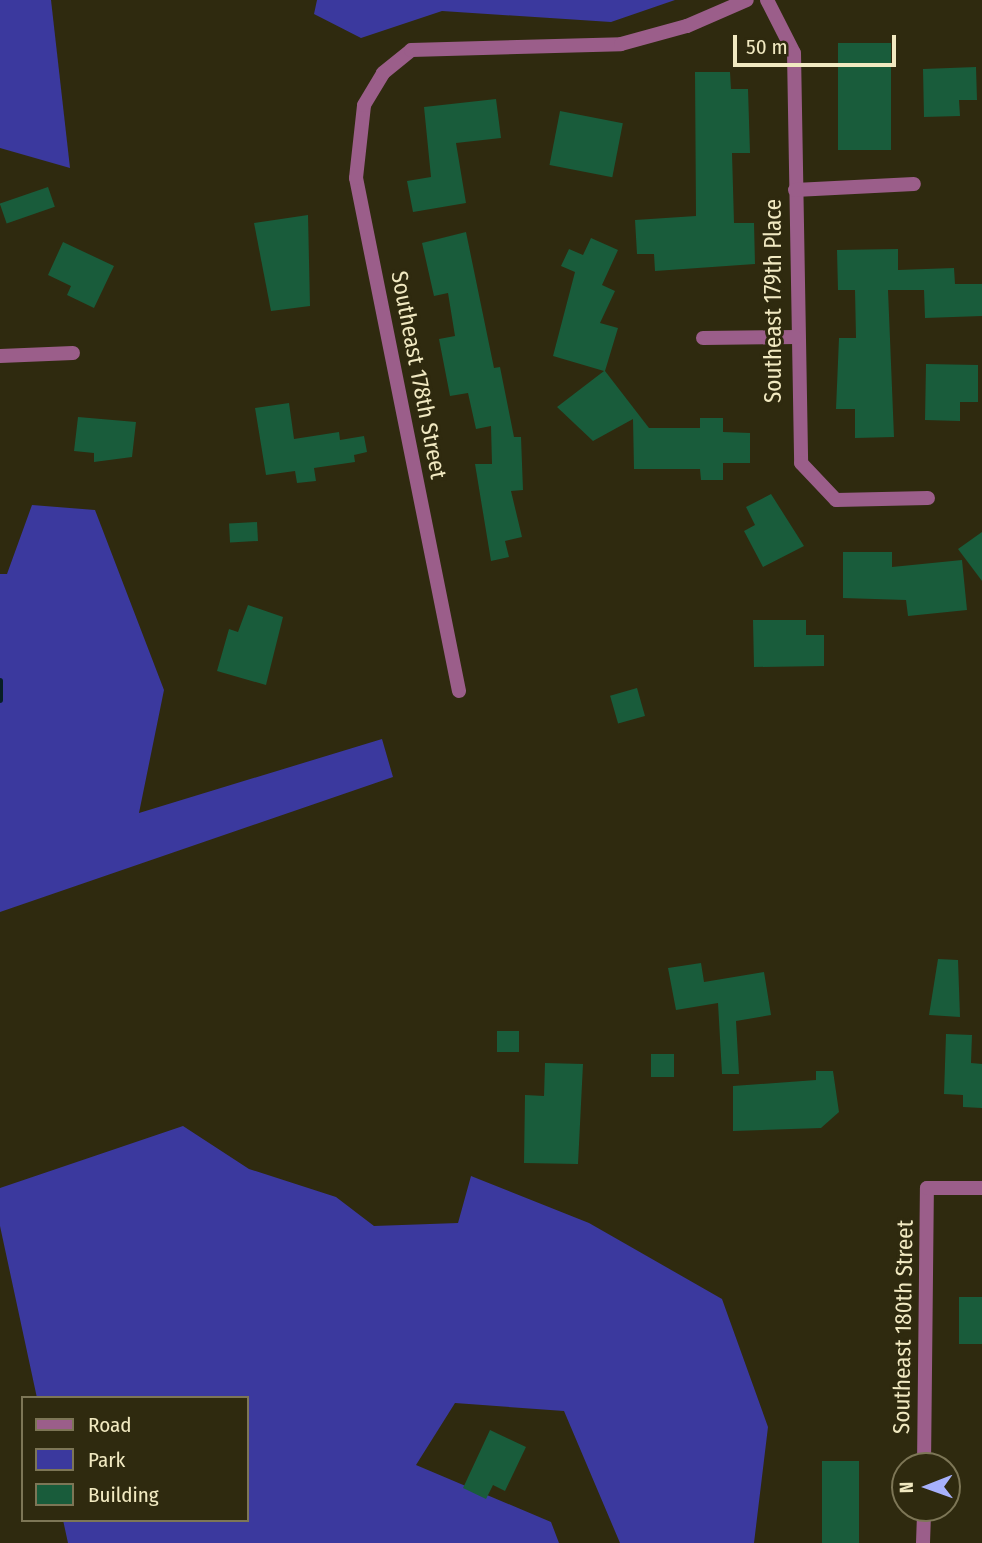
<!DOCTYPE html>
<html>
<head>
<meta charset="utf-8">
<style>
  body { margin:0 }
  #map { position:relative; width:982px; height:1543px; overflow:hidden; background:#2f2a0f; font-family:"Fira Sans Condensed",sans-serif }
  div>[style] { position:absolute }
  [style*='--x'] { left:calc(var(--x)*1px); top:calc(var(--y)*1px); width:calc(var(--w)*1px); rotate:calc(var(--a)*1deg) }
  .green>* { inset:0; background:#3b399e }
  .stream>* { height:6px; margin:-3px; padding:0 3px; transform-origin:3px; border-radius:3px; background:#071f25 }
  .building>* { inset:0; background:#195c3b; transform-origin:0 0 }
  .minor>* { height:14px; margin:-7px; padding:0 7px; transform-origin:7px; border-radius:7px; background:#9b5e8a }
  span { translate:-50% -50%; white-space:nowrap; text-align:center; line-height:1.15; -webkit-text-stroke:6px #2f2a0f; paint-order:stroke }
  .street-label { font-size:23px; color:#f1e9c1 }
  .legend { position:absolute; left:21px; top:1396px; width:228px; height:126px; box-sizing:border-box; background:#2f2a0f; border:2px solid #7d7656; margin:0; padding:9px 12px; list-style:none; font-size:21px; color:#f1e9c1 }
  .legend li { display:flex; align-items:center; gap:14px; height:35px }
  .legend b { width:35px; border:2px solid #7d7656 }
  .north { position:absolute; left:891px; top:1452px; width:70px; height:70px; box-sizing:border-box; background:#2f2a0f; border:2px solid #7d7656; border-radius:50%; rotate:269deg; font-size:19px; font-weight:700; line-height:28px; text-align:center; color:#f1e9c1 }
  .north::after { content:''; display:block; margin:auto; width:24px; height:32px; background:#a7b1fc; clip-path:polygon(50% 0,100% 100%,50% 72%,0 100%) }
  .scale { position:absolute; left:733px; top:35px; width:163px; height:32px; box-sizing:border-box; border:4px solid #f1e9c1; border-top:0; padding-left:9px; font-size:21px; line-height:24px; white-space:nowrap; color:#f1e9c1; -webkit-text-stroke:5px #2f2a0f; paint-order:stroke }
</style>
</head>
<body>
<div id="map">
  <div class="green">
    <div style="clip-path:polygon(0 0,51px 0,70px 168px,0 148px)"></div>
    <div style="clip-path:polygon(317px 0,675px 0,611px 22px,442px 11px,361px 38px,314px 14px)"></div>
    <div style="clip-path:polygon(32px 505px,95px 510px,164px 690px,139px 813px,382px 739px,393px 777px,0 912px,0 574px,7px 574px)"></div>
    <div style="clip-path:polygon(183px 1126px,249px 1169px,336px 1197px,374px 1226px,458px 1223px,471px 1176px,589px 1223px,722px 1299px,768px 1427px,754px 1543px,620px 1543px,564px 1411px,455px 1403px,416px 1465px,551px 1522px,559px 1543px,68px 1543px,63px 1520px,247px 1520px,247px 1398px,37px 1398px,0 1226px,0 1188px)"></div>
  </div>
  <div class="stream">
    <div style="--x:0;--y:681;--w:19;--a:90"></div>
  </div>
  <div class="building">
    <div style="left:838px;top:43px;width:53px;height:107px"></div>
    <div style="clip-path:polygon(976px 67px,977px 100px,959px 100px,960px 116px,924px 117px,923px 69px)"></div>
    <div style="clip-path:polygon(695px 72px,730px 72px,731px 89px,748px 89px,750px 153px,732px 153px,734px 223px,754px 223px,755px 264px,655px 271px,654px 254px,637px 254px,635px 220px,696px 216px)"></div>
    <div style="clip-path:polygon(496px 99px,501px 138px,456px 143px,466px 203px,413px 212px,407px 181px,431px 177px,424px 107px)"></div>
    <div style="left:560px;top:111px;width:64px;height:55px;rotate:11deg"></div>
    <div style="left:48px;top:187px;width:21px;height:51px;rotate:71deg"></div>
    <div style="clip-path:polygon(308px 215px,310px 306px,271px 311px,254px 223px)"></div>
    <div style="clip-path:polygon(466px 232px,494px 368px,500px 367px,514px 437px,521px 437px,523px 490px,511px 491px,522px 537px,505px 541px,509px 557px,491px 561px,475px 464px,492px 464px,491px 426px,476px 429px,468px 393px,450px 396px,439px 339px,455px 336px,448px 293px,434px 296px,422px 243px)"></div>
    <div style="clip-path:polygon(591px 238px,618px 250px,602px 285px,615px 291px,600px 323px,618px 328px,605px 371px,649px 428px,700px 428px,700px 418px,723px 418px,723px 432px,750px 433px,750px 463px,723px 463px,723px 480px,701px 480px,700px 469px,634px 469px,633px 419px,593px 441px,557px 407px,604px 371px,553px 356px,575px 272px,561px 266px,569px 249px,583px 255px)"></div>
    <div style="clip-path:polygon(63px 242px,114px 266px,94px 308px,67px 295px,71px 286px,48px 275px)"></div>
    <div style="clip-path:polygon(898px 249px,898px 270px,954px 268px,955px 284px,982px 284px,982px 316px,925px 318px,924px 290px,888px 290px,894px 437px,855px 438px,855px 409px,836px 409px,839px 338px,856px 338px,855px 290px,838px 290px,837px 250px)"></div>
    <div style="clip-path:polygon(926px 364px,978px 365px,978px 402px,960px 402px,960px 421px,925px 420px)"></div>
    <div style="clip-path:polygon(289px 403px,294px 439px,339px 432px,340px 440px,364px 436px,367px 452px,354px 455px,355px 462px,314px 468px,316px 481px,297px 483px,295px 471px,266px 475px,255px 408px)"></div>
    <div style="clip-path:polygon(78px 417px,136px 422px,132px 457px,94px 462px,94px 453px,74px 451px)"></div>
    <div style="clip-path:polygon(771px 494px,804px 546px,763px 567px,744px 531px,755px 525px,746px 507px)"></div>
    <div style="left:257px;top:522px;width:19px;height:28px;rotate:87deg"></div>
    <div style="clip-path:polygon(982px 532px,982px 581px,958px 549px)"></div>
    <div style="clip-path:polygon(843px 552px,892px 552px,892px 567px,962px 560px,967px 610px,908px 616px,906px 600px,843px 598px)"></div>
    <div style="clip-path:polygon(248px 605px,283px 617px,266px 685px,217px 671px,229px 629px,238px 632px)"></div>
    <div style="clip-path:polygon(753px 620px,806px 620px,806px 635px,824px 635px,824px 666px,754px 667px)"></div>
    <div style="left:637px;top:688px;width:29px;height:28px;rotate:74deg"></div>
    <div style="clip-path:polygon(938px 959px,958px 960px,960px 1017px,929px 1015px)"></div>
    <div style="clip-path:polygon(701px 963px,704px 982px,764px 972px,771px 1015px,736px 1021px,739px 1074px,722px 1074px,718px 1003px,676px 1010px,668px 968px)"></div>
    <div style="left:497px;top:1031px;width:22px;height:21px"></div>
    <div style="clip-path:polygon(946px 1034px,972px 1035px,971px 1063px,982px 1064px,982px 1108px,963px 1107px,963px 1095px,944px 1094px)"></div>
    <div style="left:651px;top:1054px;width:23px;height:23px"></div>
    <div style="clip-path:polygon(545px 1063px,583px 1064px,578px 1164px,524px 1163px,525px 1095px,544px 1096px)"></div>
    <div style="clip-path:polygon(816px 1071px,833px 1071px,839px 1112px,821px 1128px,733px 1131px,733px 1086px,816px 1080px)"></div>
    <div style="left:959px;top:1297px;width:23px;height:47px"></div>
    <div style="clip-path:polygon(490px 1430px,526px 1447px,505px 1491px,493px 1485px,486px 1499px,463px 1488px)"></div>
    <div style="left:822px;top:1461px;width:37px;height:82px"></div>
  </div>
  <div class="minor">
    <div style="--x:767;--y:0;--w:59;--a:63"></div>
    <div style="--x:794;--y:53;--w:410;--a:89"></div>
    <div style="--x:801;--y:463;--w:51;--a:46.6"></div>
    <div style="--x:836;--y:500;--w:92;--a:-1.2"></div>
    <div style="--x:795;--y:190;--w:119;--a:-2.9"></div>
    <div style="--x:703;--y:338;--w:92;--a:-0.6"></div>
    <div style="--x:0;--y:356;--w:73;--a:-2.4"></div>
    <div style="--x:459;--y:691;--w:523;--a:-101.35"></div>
    <div style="--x:356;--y:178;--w:73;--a:-83.7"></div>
    <div style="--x:364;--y:105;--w:37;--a:-59"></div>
    <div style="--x:383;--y:73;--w:36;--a:-39"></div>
    <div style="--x:411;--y:50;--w:210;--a:-1.6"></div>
    <div style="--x:621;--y:44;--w:68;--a:-15.3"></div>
    <div style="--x:687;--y:26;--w:65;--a:-23.4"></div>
    <div style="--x:924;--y:1466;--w:278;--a:-89.4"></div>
    <div style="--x:927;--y:1188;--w:55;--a:0"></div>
    <div style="--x:923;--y:1543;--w:35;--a:-88"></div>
  </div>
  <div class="street-label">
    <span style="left:773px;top:301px;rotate:-90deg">Southeast 179th Place</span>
    <span style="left:419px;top:375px;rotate:79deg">Southeast 178th Street</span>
    <span style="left:903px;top:1327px;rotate:-89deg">Southeast 180th Street</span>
  </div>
  <ul class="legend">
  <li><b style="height:9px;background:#9b5e8a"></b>Road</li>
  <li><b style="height:19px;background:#3b399e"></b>Park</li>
  <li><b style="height:19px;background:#195c3b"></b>Building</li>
  </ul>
  <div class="north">N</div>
  <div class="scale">50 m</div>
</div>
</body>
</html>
